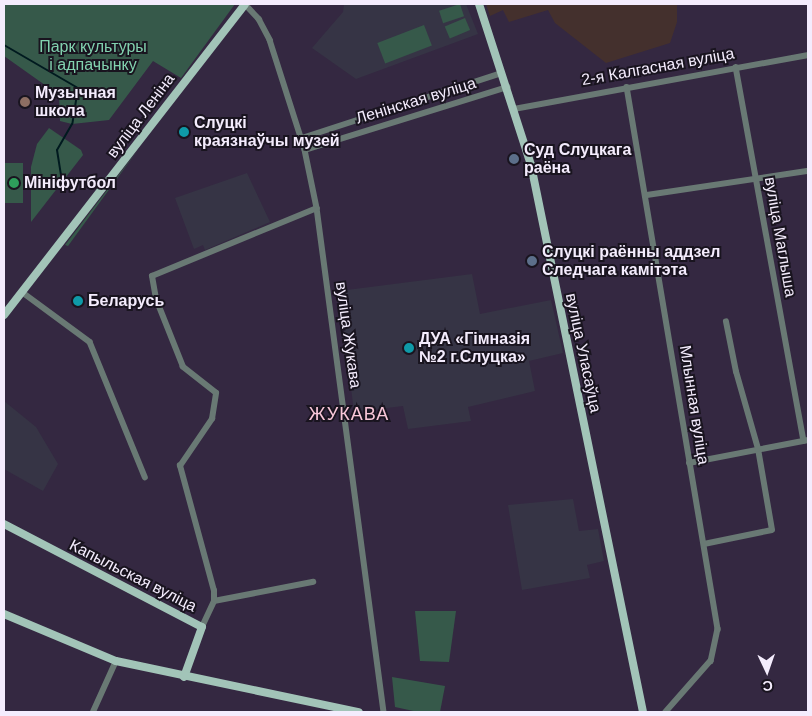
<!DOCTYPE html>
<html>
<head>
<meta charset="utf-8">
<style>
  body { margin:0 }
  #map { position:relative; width:812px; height:716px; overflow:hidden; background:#342841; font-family:Helvetica,sans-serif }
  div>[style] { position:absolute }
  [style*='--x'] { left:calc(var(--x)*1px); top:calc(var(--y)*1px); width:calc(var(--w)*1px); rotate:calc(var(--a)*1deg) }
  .commercial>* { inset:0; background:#44302d }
  .education>* { inset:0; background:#363445 }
  .green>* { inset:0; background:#36594a; transform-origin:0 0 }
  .stream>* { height:2px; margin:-1px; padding:0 1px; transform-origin:1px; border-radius:1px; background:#001a1f }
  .minor>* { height:5.5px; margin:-2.75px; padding:0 2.75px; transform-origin:2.75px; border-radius:2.75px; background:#697974 }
  .major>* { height:8px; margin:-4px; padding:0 4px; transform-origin:4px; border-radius:4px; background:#a2c4b8 }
  .dots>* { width:14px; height:14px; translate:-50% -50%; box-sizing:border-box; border:2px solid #19141f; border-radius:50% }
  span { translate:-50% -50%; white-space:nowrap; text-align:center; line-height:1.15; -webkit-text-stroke:4px #19141f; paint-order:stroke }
  .park-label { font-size:16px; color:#82d2af }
  .street-label { font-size:16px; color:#f4ecfd }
  .poi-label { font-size:16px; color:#f4ecfd; font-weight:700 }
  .left { translate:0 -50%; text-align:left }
  .neighbourhood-label { font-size:18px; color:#f9c7d9; letter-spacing:1px }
  .frame { position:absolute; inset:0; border:5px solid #f4ecfd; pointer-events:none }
  .north { position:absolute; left:742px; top:646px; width:50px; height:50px; -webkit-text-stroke:4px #19141f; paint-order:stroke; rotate:177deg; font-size:14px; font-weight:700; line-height:20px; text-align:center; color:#f4ecfd }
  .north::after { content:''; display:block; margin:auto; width:18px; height:22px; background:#f4ecfd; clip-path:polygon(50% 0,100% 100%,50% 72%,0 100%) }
</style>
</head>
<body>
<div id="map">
  <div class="commercial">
    <div style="clip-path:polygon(486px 4px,677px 4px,677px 22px,670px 43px,606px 63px,555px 23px,548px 10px,509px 22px,503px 10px,490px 16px)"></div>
  </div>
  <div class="education">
    <div style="clip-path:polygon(344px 4px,466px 4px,478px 34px,356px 79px,312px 48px,343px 12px)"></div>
    <div style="clip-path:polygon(247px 173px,270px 222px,205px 250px,203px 245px,194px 249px,175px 198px)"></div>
    <div style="clip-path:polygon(472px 274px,480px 314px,551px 300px,563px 353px,529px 361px,535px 391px,468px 407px,471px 421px,408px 429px,403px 406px,354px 412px,339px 291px)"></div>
    <div style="clip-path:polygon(4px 401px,36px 427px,58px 464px,43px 491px,4px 469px)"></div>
    <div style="clip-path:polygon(573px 499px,579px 531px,598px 529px,604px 561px,587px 565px,590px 578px,522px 590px,508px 505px)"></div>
  </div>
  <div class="green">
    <div style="clip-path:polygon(4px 4px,235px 4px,181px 78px,153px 61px,109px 120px,72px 124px,60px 121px,59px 95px,4px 56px)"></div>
    <div style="left:460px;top:4px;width:13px;height:22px;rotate:72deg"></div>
    <div style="left:465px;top:18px;width:13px;height:22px;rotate:67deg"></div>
    <div style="left:424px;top:25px;width:22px;height:50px;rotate:69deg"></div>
    <div style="clip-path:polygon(49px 128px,81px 150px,83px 155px,31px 222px,31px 167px,37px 144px)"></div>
    <div style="clip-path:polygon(140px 147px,68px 246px,65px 245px)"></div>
    <div style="left:4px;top:163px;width:19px;height:40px"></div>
    <div style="clip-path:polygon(415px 611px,456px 611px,449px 662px,420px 661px)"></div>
    <div style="clip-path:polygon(392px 677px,445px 686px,440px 712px,418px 712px,395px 707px)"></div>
  </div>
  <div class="stream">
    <div style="--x:4;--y:45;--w:86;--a:30.2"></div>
    <div style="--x:78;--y:88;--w:36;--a:99"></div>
    <div style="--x:72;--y:124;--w:30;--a:120"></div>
    <div style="--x:57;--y:150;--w:25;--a:81"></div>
  </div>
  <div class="minor">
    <div style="--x:245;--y:4;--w:21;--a:47"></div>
    <div style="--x:259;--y:19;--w:24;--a:62"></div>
    <div style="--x:270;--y:40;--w:115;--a:72.3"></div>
    <div style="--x:305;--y:150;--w:59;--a:78.3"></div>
    <div style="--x:317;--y:208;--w:508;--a:82.43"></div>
    <div style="--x:736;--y:67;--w:380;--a:79.7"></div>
    <div style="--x:627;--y:87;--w:550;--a:80.47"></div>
    <div style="--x:718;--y:629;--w:33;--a:102"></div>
    <div style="--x:711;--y:661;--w:68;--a:131.4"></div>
    <div style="--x:514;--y:109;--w:299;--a:-10.4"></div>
    <div style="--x:302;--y:138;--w:210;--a:-18"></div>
    <div style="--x:305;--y:150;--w:212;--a:-17.3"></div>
    <div style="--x:647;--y:195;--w:163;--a:-8.5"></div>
    <div style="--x:22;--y:292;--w:84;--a:36.3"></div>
    <div style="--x:90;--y:342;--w:146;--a:67.8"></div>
    <div style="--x:689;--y:463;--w:121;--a:-10.9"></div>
    <div style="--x:704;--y:544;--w:69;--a:-11.6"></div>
    <div style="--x:772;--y:530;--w:82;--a:-99.8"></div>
    <div style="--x:758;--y:449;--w:80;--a:-105.9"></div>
    <div style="--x:736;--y:372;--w:51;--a:-101.3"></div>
    <div style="--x:214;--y:601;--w:101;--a:-10.9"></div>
    <div style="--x:202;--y:627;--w:29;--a:-65"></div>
    <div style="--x:214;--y:601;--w:10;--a:-90"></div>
    <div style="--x:214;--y:591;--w:130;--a:-105.2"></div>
    <div style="--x:180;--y:466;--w:57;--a:-55.8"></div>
    <div style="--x:212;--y:419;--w:26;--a:-81"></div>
    <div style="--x:216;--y:393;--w:42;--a:-141.8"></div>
    <div style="--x:183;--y:367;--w:73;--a:-111.7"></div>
    <div style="--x:156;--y:299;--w:23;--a:-100"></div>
    <div style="--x:152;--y:276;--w:178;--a:-22.4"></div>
    <div style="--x:93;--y:712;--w:56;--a:-65.7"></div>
  </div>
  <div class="major">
    <div style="--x:479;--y:4;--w:169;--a:72.1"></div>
    <div style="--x:531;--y:165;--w:558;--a:78.43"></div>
    <div style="--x:4;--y:315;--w:393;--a:-52.2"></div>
    <div style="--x:4;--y:524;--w:223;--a:27.5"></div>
    <div style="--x:202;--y:627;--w:53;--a:109.8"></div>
    <div style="--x:4;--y:614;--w:121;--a:22.8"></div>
    <div style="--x:116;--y:661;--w:248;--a:11.9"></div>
  </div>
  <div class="dots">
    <div style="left:25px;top:102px;background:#8d6e63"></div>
    <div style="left:184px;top:132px;background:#0f9aa8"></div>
    <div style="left:514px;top:159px;background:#5c6f8a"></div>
    <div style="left:14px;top:183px;background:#2e9e5b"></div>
    <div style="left:532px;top:261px;background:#5c6f8a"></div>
    <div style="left:78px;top:301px;background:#0f9aa8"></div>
    <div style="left:409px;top:348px;background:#0f9aa8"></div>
  </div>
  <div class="park-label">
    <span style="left:93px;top:56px">Парк культуры<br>і адпачынку</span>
  </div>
  <div class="street-label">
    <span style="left:658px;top:67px;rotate:-10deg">2-я Калгасная вуліца</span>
    <span style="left:416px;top:101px;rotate:-17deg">Ленінская вуліца</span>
    <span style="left:141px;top:116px;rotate:-53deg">вуліца Леніна</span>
    <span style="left:780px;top:237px;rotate:80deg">вуліца Маглыша</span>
    <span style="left:348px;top:335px;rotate:82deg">вуліца Жукава</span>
    <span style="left:583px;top:353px;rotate:78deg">вуліца Уласаўца</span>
    <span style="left:694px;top:405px;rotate:81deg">Млынная вуліца</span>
    <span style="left:133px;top:576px;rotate:27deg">Капыльская вуліца</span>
  </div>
  <div class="poi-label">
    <span class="left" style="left:35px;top:102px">Музычная<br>школа</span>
    <span class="left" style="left:194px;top:132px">Слуцкі<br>краязнаўчы музей</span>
    <span class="left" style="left:524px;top:159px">Суд Слуцкага<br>раёна</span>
    <span class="left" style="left:24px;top:183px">Мініфутбол</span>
    <span class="left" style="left:542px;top:261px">Слуцкі раённы аддзел<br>Следчага камітэта</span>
    <span class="left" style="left:88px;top:301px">Беларусь</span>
    <span class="left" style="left:419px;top:348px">ДУА «Гімназія<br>№2 г.Слуцка»</span>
  </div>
  <div class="neighbourhood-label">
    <span style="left:349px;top:414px">ЖУКАВА</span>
  </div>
  <div class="frame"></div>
  <div class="north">С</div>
</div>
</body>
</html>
